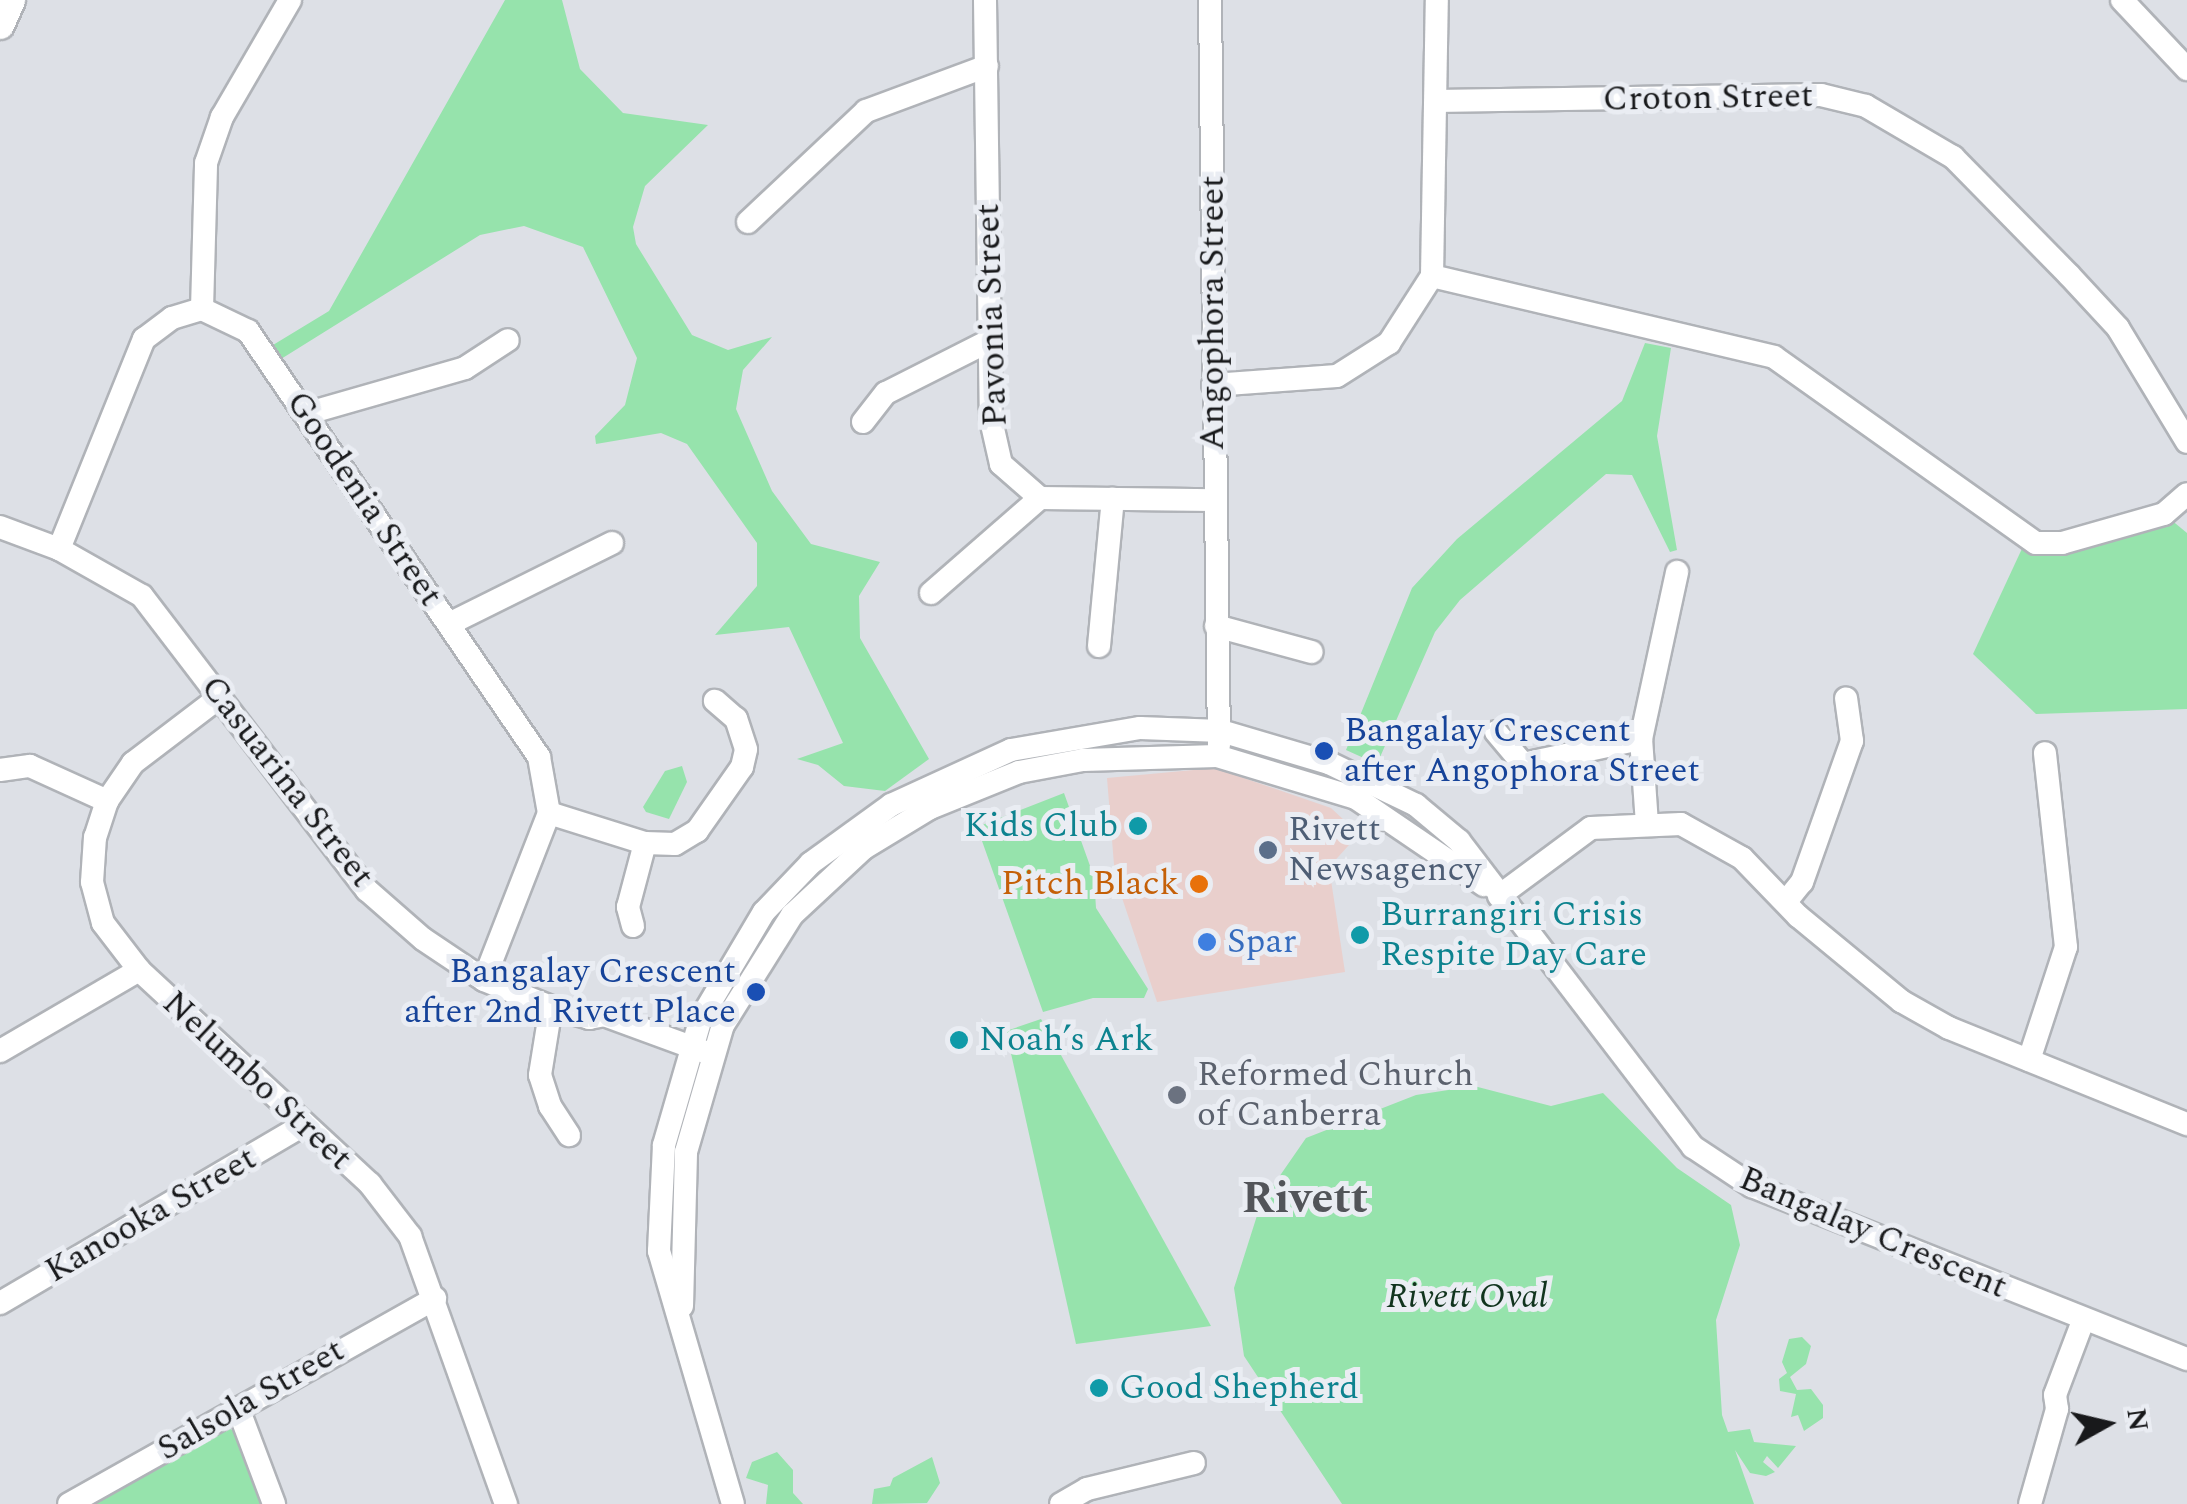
<!DOCTYPE html>
<html>
<head>
<meta charset="utf-8">
<style>
  body { margin:0 }
  #map { position:relative; width:2187px; height:1504px; overflow:hidden; background:#dde0e6; font-family:Spectral,serif }
  div>[style] { position:absolute }
  [style*='--x'] { left:calc(var(--x)*1px); top:calc(var(--y)*1px); width:calc(var(--w)*1px); rotate:calc(var(--a)*1deg) }
  .commercial>* { inset:0; background:#e9cfcc }
  .green>* { inset:0; background:#96e3ac }
  .roads { filter:drop-shadow(2px 0 #b0b3b8) drop-shadow(-2px 0 #b0b3b8) drop-shadow(0 2px #b0b3b8) drop-shadow(0 -2px #b0b3b8) }
  .minor>* { height:22px; margin:-11px; padding:0 11px; transform-origin:11px; border-radius:11px; background:#fff }
  .major>* { height:28px; margin:-14px; padding:0 14px; transform-origin:14px; border-radius:14px; background:#fff }
  .dots>* { width:28px; height:28px; translate:-50% -50%; box-sizing:border-box; border:5px solid #eaedf3; border-radius:50% }
  span { translate:-50% -50%; white-space:nowrap; text-align:center; line-height:1.15; -webkit-text-stroke:10px #eaedf3; paint-order:stroke }
  .street-label { font-size:35px; color:#18191b }
  .transit-label { font-size:35px; color:#164399 }
  .left { translate:0 -50%; text-align:left }
  .right { translate:-100% -50%; text-align:right }
  .culture-label { font-size:35px; color:#0d838f }
  .service-label { font-size:35px; color:#4e5e75 }
  .food-label { font-size:35px; color:#c56008 }
  .shop-label { font-size:35px; color:#366cbe }
  .worship-label { font-size:35px; color:#5b616d }
  .park-label { font-size:35px; color:#11341e; font-style:italic }
  .district-label { font-size:45px; color:#525459; font-weight:700 }
  .north { position:absolute; left:2057px; top:1374px; width:100px; height:100px; -webkit-text-stroke:8px #eaedf3; paint-order:stroke; rotate:82deg; font-size:28px; font-weight:700; line-height:40px; text-align:center; color:#18191b }
  .north::after { content:''; display:block; margin:auto; width:35px; height:45px; background:#18191b; clip-path:polygon(50% 0,100% 100%,50% 72%,0 100%) }
</style>
</head>
<body>
<div id="map">
  <div class="commercial">
    <div style="clip-path:polygon(1215px 768px,1331px 808px,1359px 834px,1329px 867px,1345px 972px,1157px 1002px,1115px 877px,1107px 778px)"></div>
  </div>
  <div class="green">
    <div style="clip-path:polygon(505px 0,562px 0,580px 69px,623px 113px,708px 125px,645px 186px,633px 227px,636px 244px,692px 335px,728px 350px,772px 337px,743px 370px,736px 409px,772px 491px,811px 544px,880px 562px,859px 596px,860px 638px,929px 759px,885px 791px,844px 786px,818px 765px,797px 759px,843px 743px,789px 627px,715px 635px,757px 586px,757px 543px,687px 444px,661px 433px,596px 444px,595px 436px,625px 405px,637px 358px,583px 247px,524px 226px,480px 235px,281px 359px,273px 345px,329px 311px)"></div>
    <div style="clip-path:polygon(1645px 343px,1671px 348px,1657px 436px,1677px 550px,1670px 552px,1632px 475px,1606px 474px,1460px 600px,1435px 632px,1377px 764px,1346px 750px,1412px 588px,1457px 539px,1622px 401px)"></div>
    <div style="clip-path:polygon(2164px 514px,2187px 533px,2187px 709px,2036px 714px,1973px 654px,2026px 540px)"></div>
    <div style="clip-path:polygon(682px 766px,687px 782px,669px 819px,646px 812px,643px 807px,665px 771px)"></div>
    <div style="clip-path:polygon(1064px 793px,1094px 877px,1096px 908px,1148px 989px,1144px 998px,1093px 998px,1043px 1012px,977px 827px)"></div>
    <div style="clip-path:polygon(1041px 1019px,1211px 1326px,1076px 1344px,1006px 1031px)"></div>
    <div style="clip-path:polygon(1474px 1086px,1551px 1106px,1603px 1093px,1677px 1168px,1731px 1205px,1740px 1245px,1716px 1320px,1722px 1415px,1728px 1432px,1750px 1429px,1754px 1442px,1796px 1446px,1778px 1468px,1767px 1456px,1763px 1462px,1775px 1472px,1766px 1476px,1750px 1473px,1735px 1450px,1754px 1504px,1342px 1504px,1244px 1356px,1234px 1288px,1261px 1203px,1306px 1138px,1416px 1095px)"></div>
    <div style="clip-path:polygon(1802px 1337px,1811px 1346px,1806px 1364px,1790px 1377px,1797px 1390px,1811px 1389px,1823px 1405px,1823px 1418px,1804px 1431px,1798px 1415px,1791px 1417px,1796px 1394px,1780px 1391px,1779px 1379px,1787px 1373px,1782px 1362px,1789px 1339px)"></div>
    <div style="clip-path:polygon(224px 1426px,242px 1435px,265px 1504px,87px 1504px)"></div>
    <div style="clip-path:polygon(777px 1452px,793px 1470px,793px 1493px,803px 1504px,766px 1504px,768px 1485px,746px 1478px,752px 1462px)"></div>
    <div style="clip-path:polygon(932px 1457px,940px 1483px,927px 1503px,872px 1504px,874px 1489px,890px 1486px,893px 1478px)"></div>
  </div>
  <div class="roads">
    <div class="minor">
      <div style="--x:985;--y:0;--w:420;--a:89.2"></div>
      <div style="--x:991;--y:420;--w:45;--a:77.2"></div>
      <div style="--x:1001;--y:464;--w:52;--a:41.1"></div>
      <div style="--x:1040;--y:498;--w:174;--a:0.7"></div>
      <div style="--x:1210;--y:0;--w:745;--a:89.31"></div>
      <div style="--x:2122;--y:0;--w:95;--a:46.7"></div>
      <div style="--x:1436;--y:101;--w:385;--a:-0.9"></div>
      <div style="--x:1821;--y:95;--w:46;--a:13.7"></div>
      <div style="--x:1866;--y:106;--w:101;--a:30.4"></div>
      <div style="--x:1953;--y:157;--w:165;--a:45.5"></div>
      <div style="--x:2069;--y:275;--w:72;--a:47.2"></div>
      <div style="--x:2118;--y:328;--w:133;--a:58.8"></div>
      <div style="--x:748;--y:222;--w:162;--a:-43.2"></div>
      <div style="--x:866;--y:111;--w:129;--a:-20.4"></div>
      <div style="--x:1432;--y:276;--w:351;--a:13.3"></div>
      <div style="--x:1774;--y:357;--w:321;--a:35.4"></div>
      <div style="--x:2036;--y:543;--w:26;--a:0"></div>
      <div style="--x:2062;--y:543;--w:106;--a:-15.9"></div>
      <div style="--x:2164;--y:514;--w:30;--a:-41"></div>
      <div style="--x:202;--y:309;--w:146;--a:-88.4"></div>
      <div style="--x:206;--y:163;--w:49;--a:-70.8"></div>
      <div style="--x:222;--y:117;--w:135;--a:-59.8"></div>
      <div style="--x:1213;--y:385;--w:124;--a:-4.2"></div>
      <div style="--x:1337;--y:376;--w:62;--a:-32.4"></div>
      <div style="--x:1389;--y:343;--w:80;--a:-57.3"></div>
      <div style="--x:1432;--y:276;--w:276;--a:-89"></div>
      <div style="--x:305;--y:414;--w:166;--a:-16"></div>
      <div style="--x:465;--y:368;--w:51;--a:-33.1"></div>
      <div style="--x:863;--y:422;--w:37;--a:-52"></div>
      <div style="--x:886;--y:393;--w:115;--a:-26.8"></div>
      <div style="--x:0;--y:527;--w:63;--a:20.4"></div>
      <div style="--x:59;--y:549;--w:95;--a:29.5"></div>
      <div style="--x:142;--y:596;--w:370;--a:52.6"></div>
      <div style="--x:367;--y:890;--w:74;--a:41.2"></div>
      <div style="--x:423;--y:939;--w:73;--a:33.9"></div>
      <div style="--x:484;--y:980;--w:72;--a:21.9"></div>
      <div style="--x:551;--y:1007;--w:40;--a:16"></div>
      <div style="--x:589;--y:1018;--w:15;--a:-11"></div>
      <div style="--x:604;--y:1015;--w:108;--a:20.1"></div>
      <div style="--x:59;--y:549;--w:227;--a:-68"></div>
      <div style="--x:144;--y:339;--w:35;--a:-37"></div>
      <div style="--x:172;--y:318;--w:31;--a:-17"></div>
      <div style="--x:202;--y:309;--w:51;--a:25.6"></div>
      <div style="--x:248;--y:331;--w:516;--a:55.66"></div>
      <div style="--x:539;--y:757;--w:57;--a:79.9"></div>
      <div style="--x:549;--y:813;--w:179;--a:111.3"></div>
      <div style="--x:931;--y:593;--w:145;--a:-41.1"></div>
      <div style="--x:449;--y:624;--w:182;--a:-26.4"></div>
      <div style="--x:1216;--y:626;--w:99;--a:15.2"></div>
      <div style="--x:1099;--y:646;--w:148;--a:-84.6"></div>
      <div style="--x:221;--y:696;--w:111;--a:142.7"></div>
      <div style="--x:133;--y:763;--w:46;--a:124.4"></div>
      <div style="--x:107;--y:801;--w:38;--a:108"></div>
      <div style="--x:95;--y:837;--w:45;--a:93.8"></div>
      <div style="--x:92;--y:882;--w:42;--a:75"></div>
      <div style="--x:103;--y:923;--w:59;--a:52.5"></div>
      <div style="--x:139;--y:970;--w:315;--a:42.8"></div>
      <div style="--x:370;--y:1184;--w:66;--a:52.4"></div>
      <div style="--x:410;--y:1236;--w:285;--a:70.3"></div>
      <div style="--x:1496;--y:732;--w:42;--a:49.8"></div>
      <div style="--x:1523;--y:764;--w:121;--a:-12"></div>
      <div style="--x:0;--y:770;--w:30;--a:-8"></div>
      <div style="--x:30;--y:766;--w:85;--a:24.4"></div>
      <div style="--x:549;--y:813;--w:101;--a:17.4"></div>
      <div style="--x:645;--y:843;--w:30;--a:2"></div>
      <div style="--x:675;--y:844;--w:26;--a:-31"></div>
      <div style="--x:697;--y:831;--w:78;--a:-54.9"></div>
      <div style="--x:742;--y:767;--w:18;--a:-77"></div>
      <div style="--x:746;--y:749;--w:32;--a:-108"></div>
      <div style="--x:736;--y:719;--w:28;--a:-139"></div>
      <div style="--x:1647;--y:824;--w:85;--a:-94"></div>
      <div style="--x:1641;--y:739;--w:171;--a:-77.8"></div>
      <div style="--x:1499;--y:896;--w:114;--a:-36.5"></div>
      <div style="--x:1591;--y:828;--w:90;--a:-2.5"></div>
      <div style="--x:1681;--y:824;--w:70;--a:29.1"></div>
      <div style="--x:1742;--y:858;--w:81;--a:46"></div>
      <div style="--x:1798;--y:916;--w:134;--a:39.5"></div>
      <div style="--x:1901;--y:1001;--w:55;--a:29.4"></div>
      <div style="--x:1949;--y:1028;--w:257;--a:22"></div>
      <div style="--x:1788;--y:899;--w:22;--a:-51"></div>
      <div style="--x:1802;--y:882;--w:150;--a:-70.5"></div>
      <div style="--x:1852;--y:741;--w:43;--a:-97.9"></div>
      <div style="--x:633;--y:926;--w:20;--a:-105"></div>
      <div style="--x:628;--y:907;--w:66;--a:-75.1"></div>
      <div style="--x:551;--y:1007;--w:69;--a:99.2"></div>
      <div style="--x:540;--y:1075;--w:33;--a:72"></div>
      <div style="--x:550;--y:1106;--w:35;--a:57"></div>
      <div style="--x:0;--y:1051;--w:161;--a:-30.2"></div>
      <div style="--x:2029;--y:1060;--w:119;--a:-71.9"></div>
      <div style="--x:2066;--y:947;--w:195;--a:-96.2"></div>
      <div style="--x:0;--y:1303;--w:350;--a:-30.4"></div>
      <div style="--x:682;--y:1306;--w:154;--a:-88.5"></div>
      <div style="--x:686;--y:1152;--w:132;--a:-73.8"></div>
      <div style="--x:723;--y:1025;--w:130;--a:-57.9"></div>
      <div style="--x:792;--y:915;--w:98;--a:-42.9"></div>
      <div style="--x:864;--y:848;--w:77;--a:-31.2"></div>
      <div style="--x:930;--y:808;--w:96;--a:-22"></div>
      <div style="--x:1019;--y:772;--w:65;--a:-10.6"></div>
      <div style="--x:1083;--y:760;--w:134;--a:-1.7"></div>
      <div style="--x:1217;--y:756;--w:145;--a:16.8"></div>
      <div style="--x:1356;--y:798;--w:155;--a:34.2"></div>
      <div style="--x:238;--y:1408;--w:103;--a:69.4"></div>
      <div style="--x:69;--y:1504;--w:420;--a:-29.3"></div>
      <div style="--x:733;--y:1504;--w:264;--a:-106.3"></div>
      <div style="--x:659;--y:1251;--w:106;--a:-87.3"></div>
      <div style="--x:664;--y:1145;--w:132;--a:-73.8"></div>
      <div style="--x:701;--y:1018;--w:123;--a:-59.3"></div>
      <div style="--x:764;--y:912;--w:68;--a:-46.2"></div>
      <div style="--x:811;--y:863;--w:99;--a:-35.9"></div>
      <div style="--x:891;--y:805;--w:132;--a:-24.6"></div>
      <div style="--x:1011;--y:750;--w:131;--a:-9.7"></div>
      <div style="--x:1140;--y:728;--w:81;--a:2.1"></div>
      <div style="--x:1221;--y:731;--w:113;--a:16.5"></div>
      <div style="--x:1329;--y:763;--w:97;--a:25.8"></div>
      <div style="--x:1416;--y:805;--w:56;--a:39.9"></div>
      <div style="--x:1459;--y:841;--w:385;--a:52.6"></div>
      <div style="--x:1693;--y:1147;--w:71;--a:33.5"></div>
      <div style="--x:1752;--y:1186;--w:468;--a:21.7"></div>
      <div style="--x:1061;--y:1504;--w:30;--a:-30"></div>
      <div style="--x:1087;--y:1489;--w:110;--a:-13.7"></div>
      <div style="--x:2030;--y:1504;--w:99;--a:-74.1"></div>
      <div style="--x:2057;--y:1409;--w:14;--a:-98"></div>
      <div style="--x:2055;--y:1395;--w:79;--a:-69.3"></div>
    </div>
    <div class="major">
      <div style="--x:0;--y:25;--w:27;--a:-66"></div>
    </div>
  </div>
  <div class="dots">
    <div style="left:1324px;top:751px;background:#1a4fb4"></div>
    <div style="left:1138px;top:826px;background:#0f9aa8"></div>
    <div style="left:1268px;top:850px;background:#5c6f8a"></div>
    <div style="left:1199px;top:884px;background:#e8710a"></div>
    <div style="left:1360px;top:935px;background:#0f9aa8"></div>
    <div style="left:1207px;top:942px;background:#3f7fe0"></div>
    <div style="left:756px;top:992px;background:#1a4fb4"></div>
    <div style="left:959px;top:1040px;background:#0f9aa8"></div>
    <div style="left:1177px;top:1095px;background:#6b7280"></div>
    <div style="left:1099px;top:1388px;background:#0f9aa8"></div>
  </div>
  <div class="street-label">
    <span style="left:1708px;top:98px;rotate:-1deg">Croton Street</span>
    <span style="left:1213px;top:313px;rotate:-90deg">Angophora Street</span>
    <span style="left:992px;top:315px;rotate:-92deg">Pavonia Street</span>
    <span style="left:364px;top:499px;rotate:56deg">Goodenia Street</span>
    <span style="left:287px;top:782px;rotate:52deg">Casuarina Street</span>
    <span style="left:257px;top:1081px;rotate:43deg">Nelumbo Street</span>
    <span style="left:151px;top:1215px;rotate:-30deg">Kanooka Street</span>
    <span style="left:1873px;top:1233px;rotate:23deg">Bangalay Crescent</span>
    <span style="left:251px;top:1400px;rotate:-30deg">Salsola Street</span>
  </div>
  <div class="transit-label">
    <span class="left" style="left:1344px;top:751px">Bangalay Crescent<br>after Angophora Street</span>
    <span class="right" style="left:736px;top:992px">Bangalay Crescent<br>after 2nd Rivett Place</span>
  </div>
  <div class="culture-label">
    <span class="right" style="left:1118px;top:826px">Kids Club</span>
    <span class="left" style="left:1380px;top:935px">Burrangiri Crisis<br>Respite Day Care</span>
    <span class="left" style="left:979px;top:1040px">Noah’s Ark</span>
    <span class="left" style="left:1119px;top:1388px">Good Shepherd</span>
  </div>
  <div class="service-label">
    <span class="left" style="left:1288px;top:850px">Rivett<br>Newsagency</span>
  </div>
  <div class="food-label">
    <span class="right" style="left:1179px;top:884px">Pitch Black</span>
  </div>
  <div class="shop-label">
    <span class="left" style="left:1227px;top:942px">Spar</span>
  </div>
  <div class="worship-label">
    <span class="left" style="left:1197px;top:1095px">Reformed Church<br>of Canberra</span>
  </div>
  <div class="park-label">
    <span style="left:1467px;top:1297px">Rivett Oval</span>
  </div>
  <div class="district-label">
    <span style="left:1305px;top:1199px">Rivett</span>
  </div>
  <div class="north">N</div>
</div>
</body>
</html>
